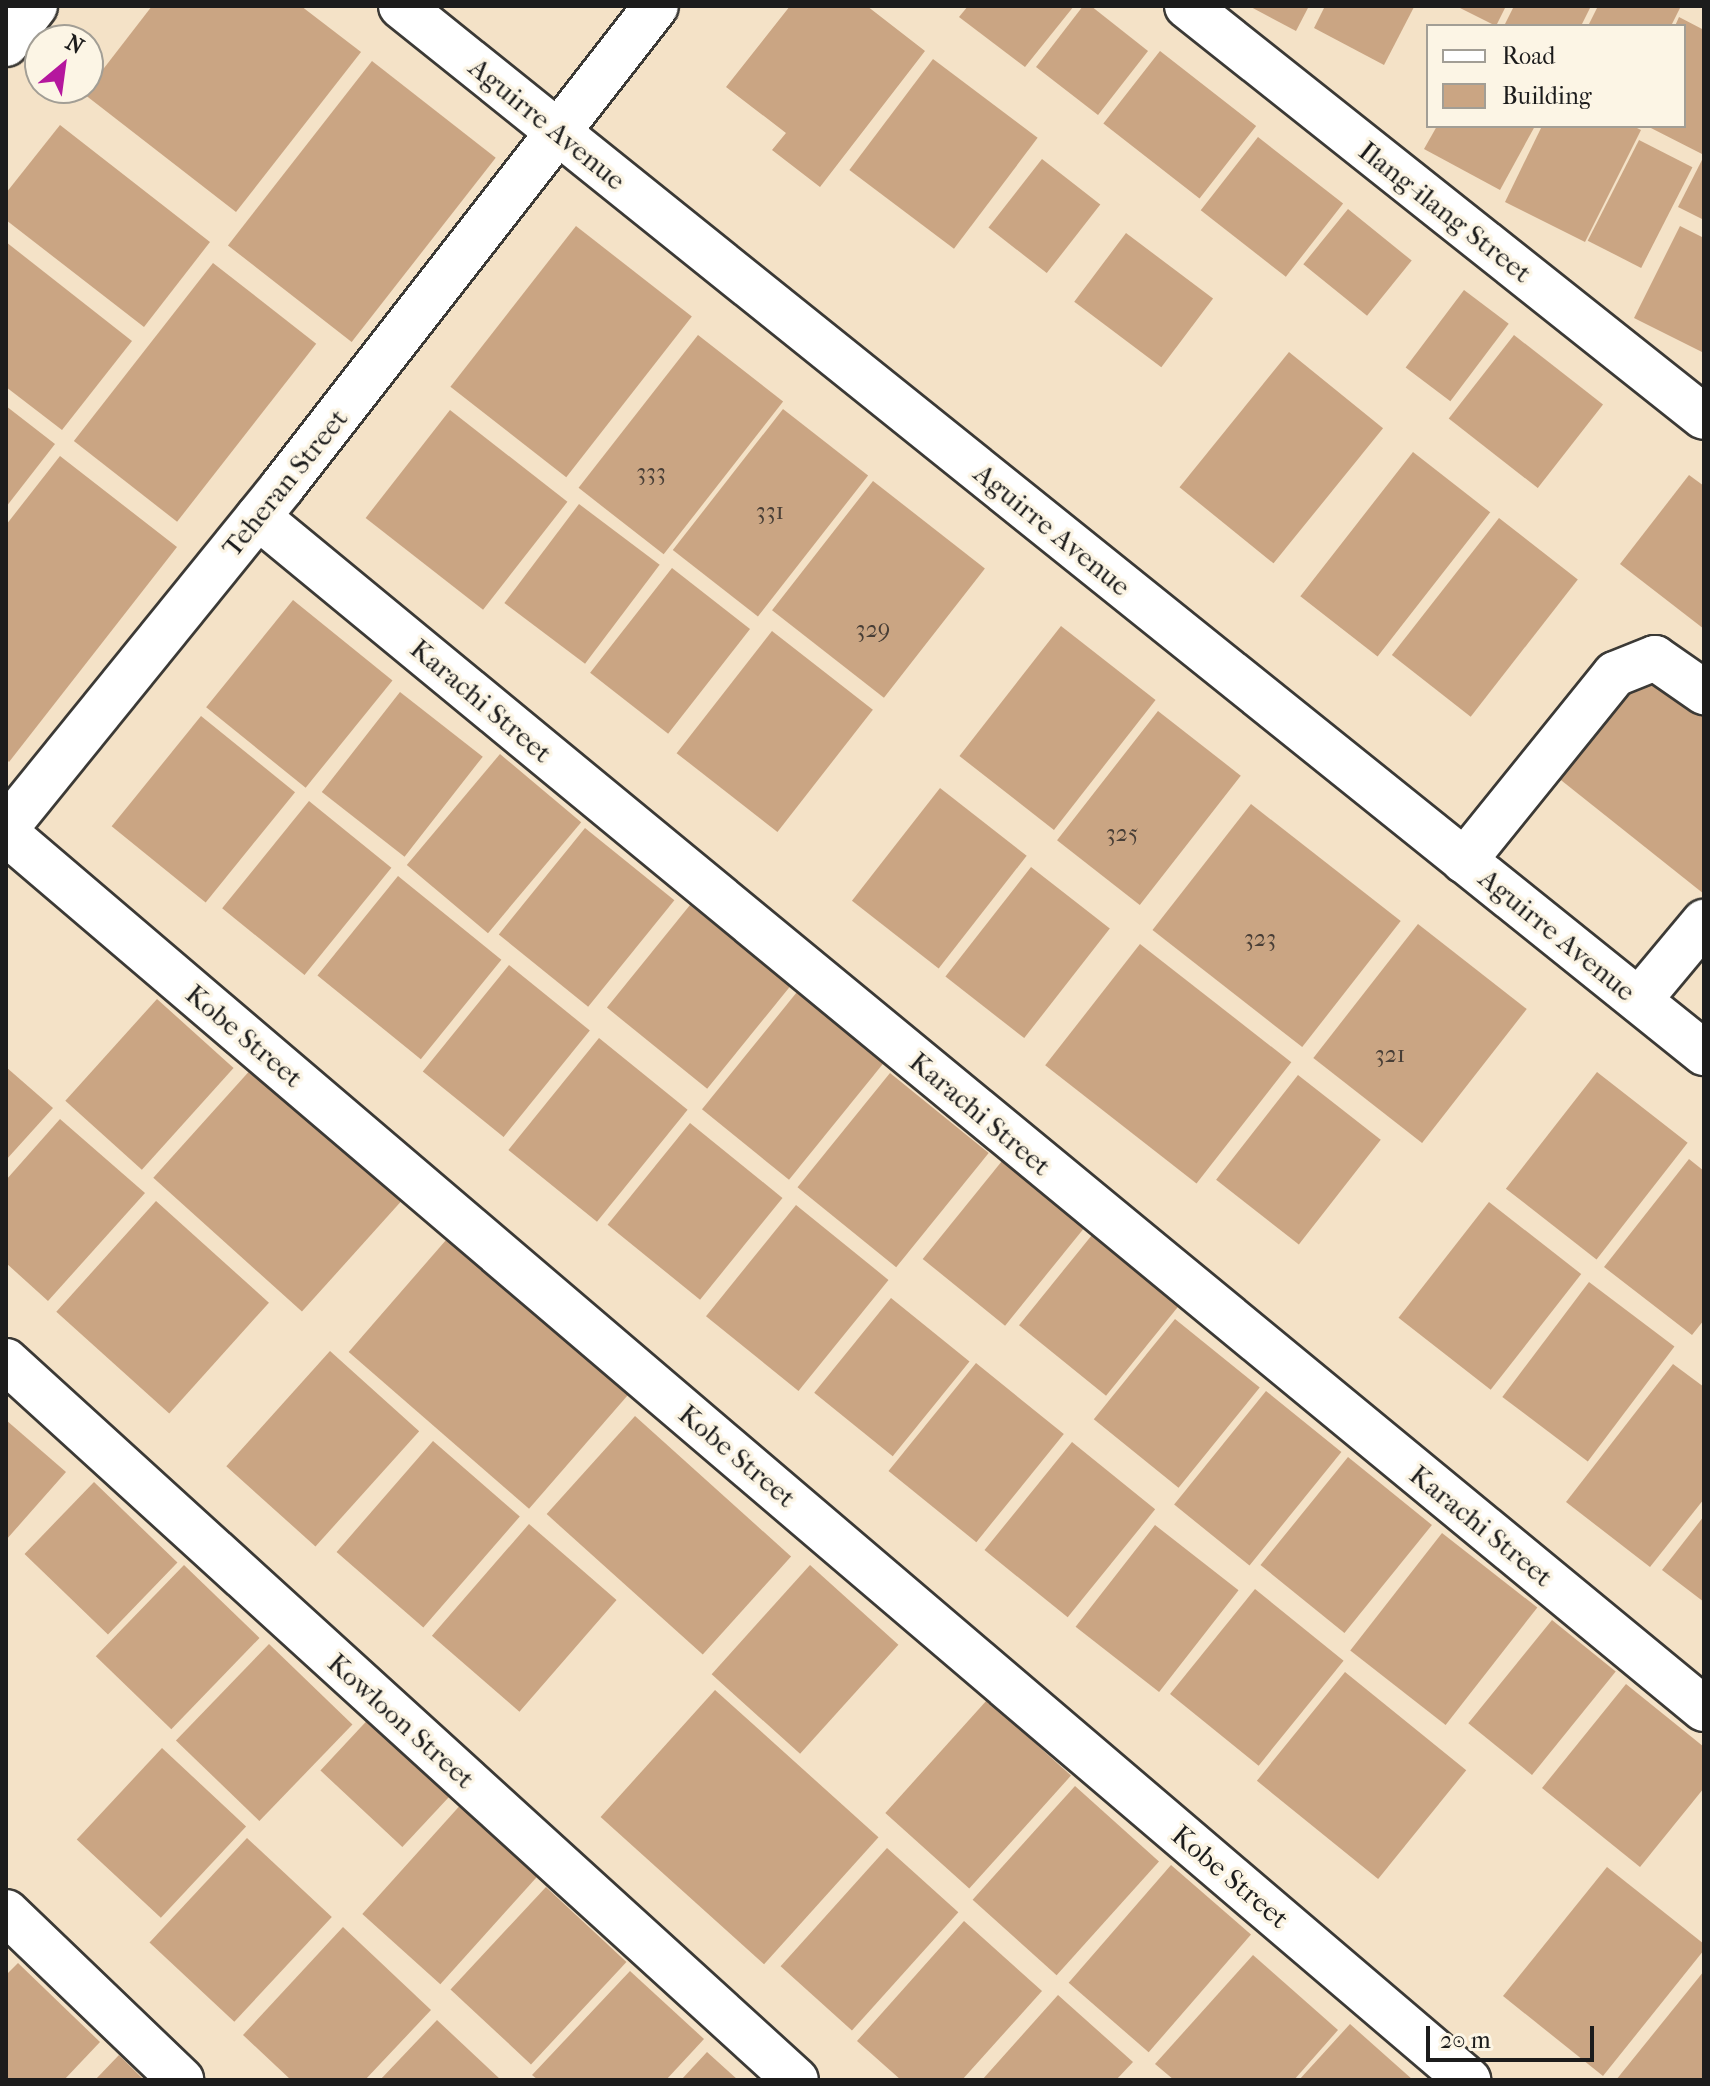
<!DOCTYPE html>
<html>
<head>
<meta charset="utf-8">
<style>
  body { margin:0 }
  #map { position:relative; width:1710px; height:2086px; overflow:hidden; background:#f4e2c7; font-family:"IM FELL French Canon",serif }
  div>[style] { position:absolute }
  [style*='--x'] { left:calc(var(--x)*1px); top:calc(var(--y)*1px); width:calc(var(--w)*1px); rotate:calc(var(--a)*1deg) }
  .building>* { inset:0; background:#caa583; transform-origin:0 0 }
  .roads { filter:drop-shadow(2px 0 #3c3a36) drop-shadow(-2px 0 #3c3a36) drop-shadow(0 2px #3c3a36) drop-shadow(0 -2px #3c3a36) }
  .minor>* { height:44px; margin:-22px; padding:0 22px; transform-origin:22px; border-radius:22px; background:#fff }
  span { translate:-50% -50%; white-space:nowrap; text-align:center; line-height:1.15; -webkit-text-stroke:7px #fcf5e5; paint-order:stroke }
  .number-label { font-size:24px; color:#483e36 }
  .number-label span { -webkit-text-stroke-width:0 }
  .street-label { font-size:28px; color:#1c1c1c }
  .frame { position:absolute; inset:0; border:8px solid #1c1c1c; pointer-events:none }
  .legend { position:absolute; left:1426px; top:24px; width:260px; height:104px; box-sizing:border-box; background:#fcf5e5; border:2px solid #a29e95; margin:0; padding:10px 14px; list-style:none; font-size:24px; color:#1c1c1c }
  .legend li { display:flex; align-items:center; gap:16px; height:40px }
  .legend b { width:40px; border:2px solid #a29e95 }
  .north { position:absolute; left:24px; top:24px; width:80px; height:80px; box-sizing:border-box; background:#fcf5e5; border:2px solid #a29e95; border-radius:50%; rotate:29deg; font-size:22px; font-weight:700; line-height:32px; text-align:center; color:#1c1c1c }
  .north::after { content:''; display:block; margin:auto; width:28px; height:36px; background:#b5179e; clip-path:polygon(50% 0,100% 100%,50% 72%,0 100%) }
  .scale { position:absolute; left:1426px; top:2026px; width:168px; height:36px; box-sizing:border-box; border:4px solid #1c1c1c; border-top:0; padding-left:10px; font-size:24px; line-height:28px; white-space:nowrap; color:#1c1c1c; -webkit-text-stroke:6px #fcf5e5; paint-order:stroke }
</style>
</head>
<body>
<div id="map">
  <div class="building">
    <div style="clip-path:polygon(152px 6px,301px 6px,361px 52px,236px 212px,84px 94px)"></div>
    <div style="clip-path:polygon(790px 6px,867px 6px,925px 51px,820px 187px,772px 150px,786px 133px,726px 87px)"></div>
    <div style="clip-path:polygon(968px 6px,1074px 6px,1025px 67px,959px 17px)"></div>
    <div style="clip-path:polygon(1083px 6px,1091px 6px,1148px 51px,1098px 115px,1036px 67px)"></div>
    <div style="clip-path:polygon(1249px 6px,1309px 6px,1296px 31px)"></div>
    <div style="clip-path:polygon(1325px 6px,1412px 6px,1414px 7px,1384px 65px,1314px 28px)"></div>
    <div style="clip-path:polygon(1456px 6px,1506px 6px,1496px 26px)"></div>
    <div style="clip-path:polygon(1514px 6px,1591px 6px,1581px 26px,1504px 26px)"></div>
    <div style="clip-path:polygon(1598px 6px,1681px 6px,1671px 26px,1588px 26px)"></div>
    <div style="clip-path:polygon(1679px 17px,1704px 30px,1702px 154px,1647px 126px,1684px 126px,1684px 26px,1675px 26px)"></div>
    <div style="left:1160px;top:51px;width:122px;height:92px;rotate:38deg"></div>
    <div style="left:933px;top:59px;width:131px;height:139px;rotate:37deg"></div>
    <div style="left:372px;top:61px;width:157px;height:234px;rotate:38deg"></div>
    <div style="clip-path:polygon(60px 125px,210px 242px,144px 327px,6px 220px,6px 193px)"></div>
    <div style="clip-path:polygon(1437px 126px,1535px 126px,1500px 190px,1424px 149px)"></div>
    <div style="clip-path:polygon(1542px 126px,1633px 126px,1641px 130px,1585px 242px,1505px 202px)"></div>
    <div style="left:1258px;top:137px;width:108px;height:93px;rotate:38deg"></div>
    <div style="left:1639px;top:140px;width:60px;height:113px;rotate:27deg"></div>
    <div style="clip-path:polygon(1704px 156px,1704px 220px,1678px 207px)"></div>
    <div style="left:1042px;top:159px;width:74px;height:87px;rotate:38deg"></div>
    <div style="left:1348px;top:209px;width:82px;height:71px;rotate:39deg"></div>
    <div style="left:576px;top:226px;width:147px;height:204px;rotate:38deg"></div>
    <div style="clip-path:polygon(1680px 226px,1704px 238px,1704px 353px,1634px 318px)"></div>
    <div style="left:1126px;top:233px;width:109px;height:86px;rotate:37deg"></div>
    <div style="clip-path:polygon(6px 242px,132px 341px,62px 430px,6px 387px)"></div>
    <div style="left:213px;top:263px;width:131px;height:226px;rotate:38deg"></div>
    <div style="left:1464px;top:290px;width:56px;height:97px;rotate:37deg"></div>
    <div style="left:698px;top:335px;width:108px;height:194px;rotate:38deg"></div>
    <div style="left:1514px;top:335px;width:113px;height:106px;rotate:38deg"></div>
    <div style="left:1289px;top:352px;width:121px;height:174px;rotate:39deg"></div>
    <div style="clip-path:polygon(6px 406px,55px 444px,6px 507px)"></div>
    <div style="left:783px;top:409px;width:108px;height:179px;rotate:38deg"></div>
    <div style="left:450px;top:410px;width:149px;height:137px;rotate:38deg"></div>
    <div style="left:1413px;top:452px;width:98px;height:183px;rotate:38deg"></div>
    <div style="clip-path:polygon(60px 456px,177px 547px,9px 762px,6px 759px,6px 525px)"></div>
    <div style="clip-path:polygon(1689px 475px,1704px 486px,1704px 629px,1620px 564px)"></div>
    <div style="left:873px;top:481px;width:142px;height:164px;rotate:38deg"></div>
    <div style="left:579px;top:504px;width:101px;height:124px;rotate:37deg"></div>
    <div style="left:1499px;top:518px;width:100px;height:174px;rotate:38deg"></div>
    <div style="left:672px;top:568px;width:99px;height:133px;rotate:38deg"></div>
    <div style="left:293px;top:600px;width:128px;height:138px;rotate:39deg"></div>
    <div style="left:1061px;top:626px;width:120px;height:165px;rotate:38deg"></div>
    <div style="left:772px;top:631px;width:128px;height:155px;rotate:38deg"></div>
    <div style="clip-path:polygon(1667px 677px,1704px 707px,1704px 894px,1547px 769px,1606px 698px)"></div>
    <div style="left:400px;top:692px;width:105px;height:127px;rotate:38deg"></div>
    <div style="left:1158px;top:711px;width:105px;height:164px;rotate:38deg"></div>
    <div style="left:201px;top:716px;width:121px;height:142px;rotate:39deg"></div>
    <div style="left:500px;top:754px;width:106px;height:145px;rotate:40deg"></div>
    <div style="left:940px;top:788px;width:110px;height:143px;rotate:38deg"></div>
    <div style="left:309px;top:801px;width:106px;height:138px;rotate:39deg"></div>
    <div style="left:1251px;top:804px;width:190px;height:160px;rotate:38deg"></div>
    <div style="left:585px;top:828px;width:115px;height:137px;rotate:39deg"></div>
    <div style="left:1031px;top:867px;width:100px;height:139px;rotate:38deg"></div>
    <div style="left:398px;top:876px;width:133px;height:128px;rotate:39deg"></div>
    <div style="left:690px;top:905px;width:129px;height:132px;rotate:39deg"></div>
    <div style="left:1418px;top:924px;width:138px;height:170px;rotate:38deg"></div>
    <div style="left:1140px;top:944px;width:192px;height:154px;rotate:38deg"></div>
    <div style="left:509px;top:965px;width:104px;height:137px;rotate:39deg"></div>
    <div style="left:797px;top:992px;width:112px;height:151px;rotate:39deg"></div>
    <div style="left:157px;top:999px;width:103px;height:137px;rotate:42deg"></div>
    <div style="left:599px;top:1038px;width:114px;height:144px;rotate:39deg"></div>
    <div style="clip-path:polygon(6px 1067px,53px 1108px,6px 1160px)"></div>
    <div style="left:253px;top:1067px;width:200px;height:149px;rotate:42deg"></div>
    <div style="left:1597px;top:1072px;width:115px;height:148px;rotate:38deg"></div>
    <div style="left:890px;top:1073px;width:127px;height:147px;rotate:39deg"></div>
    <div style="left:1298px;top:1075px;width:105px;height:133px;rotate:38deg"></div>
    <div style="clip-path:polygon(60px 1119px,145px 1193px,48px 1301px,6px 1263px,6px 1180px)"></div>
    <div style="left:690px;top:1123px;width:119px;height:131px;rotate:39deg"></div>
    <div style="clip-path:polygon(1689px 1159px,1704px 1171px,1704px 1320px,1692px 1335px,1604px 1267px)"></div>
    <div style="left:1002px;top:1161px;width:106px;height:126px;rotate:39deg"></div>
    <div style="left:156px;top:1201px;width:152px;height:149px;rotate:42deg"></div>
    <div style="left:1489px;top:1202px;width:117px;height:147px;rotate:38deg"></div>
    <div style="left:796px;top:1205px;width:119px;height:143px;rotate:39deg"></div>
    <div style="left:453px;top:1232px;width:239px;height:159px;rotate:41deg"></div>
    <div style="left:1092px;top:1235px;width:112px;height:116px;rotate:39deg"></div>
    <div style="left:1589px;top:1282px;width:107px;height:144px;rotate:37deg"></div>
    <div style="left:891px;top:1298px;width:101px;height:122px;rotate:39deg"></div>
    <div style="left:1175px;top:1319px;width:109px;height:129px;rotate:39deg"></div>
    <div style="left:330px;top:1351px;width:120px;height:155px;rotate:42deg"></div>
    <div style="left:976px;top:1363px;width:113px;height:139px;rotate:39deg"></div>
    <div style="clip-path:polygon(1673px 1364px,1704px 1387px,1704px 1499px,1650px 1567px,1566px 1502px)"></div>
    <div style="left:1266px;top:1391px;width:97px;height:146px;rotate:39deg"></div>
    <div style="left:635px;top:1416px;width:210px;height:132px;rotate:42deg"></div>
    <div style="clip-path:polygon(6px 1420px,66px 1472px,6px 1540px)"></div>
    <div style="left:433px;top:1441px;width:115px;height:147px;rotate:41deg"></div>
    <div style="left:1072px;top:1442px;width:107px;height:139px;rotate:39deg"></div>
    <div style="left:1348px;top:1457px;width:108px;height:139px;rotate:39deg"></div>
    <div style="left:94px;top:1482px;width:116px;height:100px;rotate:44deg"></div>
    <div style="clip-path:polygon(1704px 1516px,1704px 1602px,1662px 1570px)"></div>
    <div style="left:529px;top:1524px;width:116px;height:148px;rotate:41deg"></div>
    <div style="left:1155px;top:1525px;width:106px;height:129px;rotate:38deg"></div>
    <div style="left:1442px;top:1533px;width:121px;height:149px;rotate:38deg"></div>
    <div style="left:184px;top:1565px;width:105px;height:127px;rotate:44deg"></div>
    <div style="left:810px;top:1565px;width:119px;height:147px;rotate:42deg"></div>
    <div style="left:1255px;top:1589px;width:114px;height:135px;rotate:39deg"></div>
    <div style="left:1552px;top:1620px;width:82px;height:133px;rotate:39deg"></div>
    <div style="left:269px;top:1644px;width:116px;height:134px;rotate:44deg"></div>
    <div style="left:1345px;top:1672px;width:156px;height:140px;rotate:39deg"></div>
    <div style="clip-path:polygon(1626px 1684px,1704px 1747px,1704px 1788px,1640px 1867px,1542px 1788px)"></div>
    <div style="left:715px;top:1690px;width:220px;height:171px;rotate:42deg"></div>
    <div style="left:987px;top:1700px;width:113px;height:152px;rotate:42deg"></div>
    <div style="left:375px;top:1712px;width:112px;height:80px;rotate:43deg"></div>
    <div style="left:162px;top:1748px;width:115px;height:125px;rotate:43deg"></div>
    <div style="left:1075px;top:1786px;width:113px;height:153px;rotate:42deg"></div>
    <div style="left:464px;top:1801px;width:105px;height:152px;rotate:42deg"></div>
    <div style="left:247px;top:1838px;width:116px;height:143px;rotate:43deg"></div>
    <div style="left:887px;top:1848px;width:96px;height:159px;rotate:42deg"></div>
    <div style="left:1171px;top:1865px;width:106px;height:156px;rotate:41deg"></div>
    <div style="clip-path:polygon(1607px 1867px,1704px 1944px,1704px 1950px,1603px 2076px,1503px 1996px)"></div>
    <div style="left:546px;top:1887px;width:110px;height:140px;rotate:43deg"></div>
    <div style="clip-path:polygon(964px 1921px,1042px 1991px,962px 2080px,901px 2080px,857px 2041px)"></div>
    <div style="clip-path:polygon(343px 1927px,431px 2010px,365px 2080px,291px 2080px,243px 2035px)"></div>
    <div style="clip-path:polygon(1253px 1955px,1338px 2030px,1294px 2080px,1174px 2080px,1155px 2064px)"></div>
    <div style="clip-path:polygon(18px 1963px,100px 2042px,64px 2080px,6px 2080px,6px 1975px)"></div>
    <div style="clip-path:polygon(630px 1971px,704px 2039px,666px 2080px,538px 2080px,532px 2075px)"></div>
    <div style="clip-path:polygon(1704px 1971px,1704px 2080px,1616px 2080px)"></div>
    <div style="clip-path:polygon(1058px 1995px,1133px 2062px,1116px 2080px,982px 2080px)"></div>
    <div style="clip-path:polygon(437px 2020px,501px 2080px,380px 2080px)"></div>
    <div style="clip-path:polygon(1350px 2024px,1413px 2080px,1299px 2080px)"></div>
    <div style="clip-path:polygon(707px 2052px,738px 2080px,681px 2080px)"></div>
    <div style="clip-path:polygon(119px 2055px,144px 2080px,95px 2080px)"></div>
  </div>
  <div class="roads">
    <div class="minor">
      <div style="--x:401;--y:6;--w:1672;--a:38.78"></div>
      <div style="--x:1187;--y:6;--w:660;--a:38.48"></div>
      <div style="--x:6;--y:44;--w:48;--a:-52.7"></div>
      <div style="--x:258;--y:517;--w:1874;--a:39.5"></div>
      <div style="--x:6;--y:828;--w:439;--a:-51"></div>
      <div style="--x:282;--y:487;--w:609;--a:-52.13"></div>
      <div style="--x:6;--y:833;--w:1922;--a:40.46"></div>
      <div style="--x:1464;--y:861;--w:240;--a:-51.1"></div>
      <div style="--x:1615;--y:674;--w:43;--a:-21.8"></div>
      <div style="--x:1655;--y:658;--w:60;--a:34.8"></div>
      <div style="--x:1639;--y:1000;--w:102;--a:-50.2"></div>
      <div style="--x:6;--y:1361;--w:1068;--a:42.31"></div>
      <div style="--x:6;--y:1912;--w:243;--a:43.8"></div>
    </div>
  </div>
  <div class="number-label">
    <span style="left:651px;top:473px">333</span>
    <span style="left:770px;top:512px">331</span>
    <span style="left:873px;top:630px">329</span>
    <span style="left:1122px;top:834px">325</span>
    <span style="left:1260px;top:939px">323</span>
    <span style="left:1390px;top:1055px">321</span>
  </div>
  <div class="street-label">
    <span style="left:547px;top:124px;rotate:39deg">Aguirre Avenue</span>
    <span style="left:1445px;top:212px;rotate:38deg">Ilang-ilang Street</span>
    <span style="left:285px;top:483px;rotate:-51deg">Teheran Street</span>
    <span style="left:1052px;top:530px;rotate:39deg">Aguirre Avenue</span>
    <span style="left:481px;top:701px;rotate:40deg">Karachi Street</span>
    <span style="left:1557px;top:935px;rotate:39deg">Aguirre Avenue</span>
    <span style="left:244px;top:1036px;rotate:40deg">Kobe Street</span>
    <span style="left:980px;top:1114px;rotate:40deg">Karachi Street</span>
    <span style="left:737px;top:1456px;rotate:40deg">Kobe Street</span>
    <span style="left:1481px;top:1526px;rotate:39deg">Karachi Street</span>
    <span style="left:401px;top:1721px;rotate:42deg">Kowloon Street</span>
    <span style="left:1230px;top:1877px;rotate:40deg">Kobe Street</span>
  </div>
  <div class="frame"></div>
  <ul class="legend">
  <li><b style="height:10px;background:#fff"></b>Road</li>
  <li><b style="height:22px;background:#caa583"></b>Building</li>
  </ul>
  <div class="north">N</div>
  <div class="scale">20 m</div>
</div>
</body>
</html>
